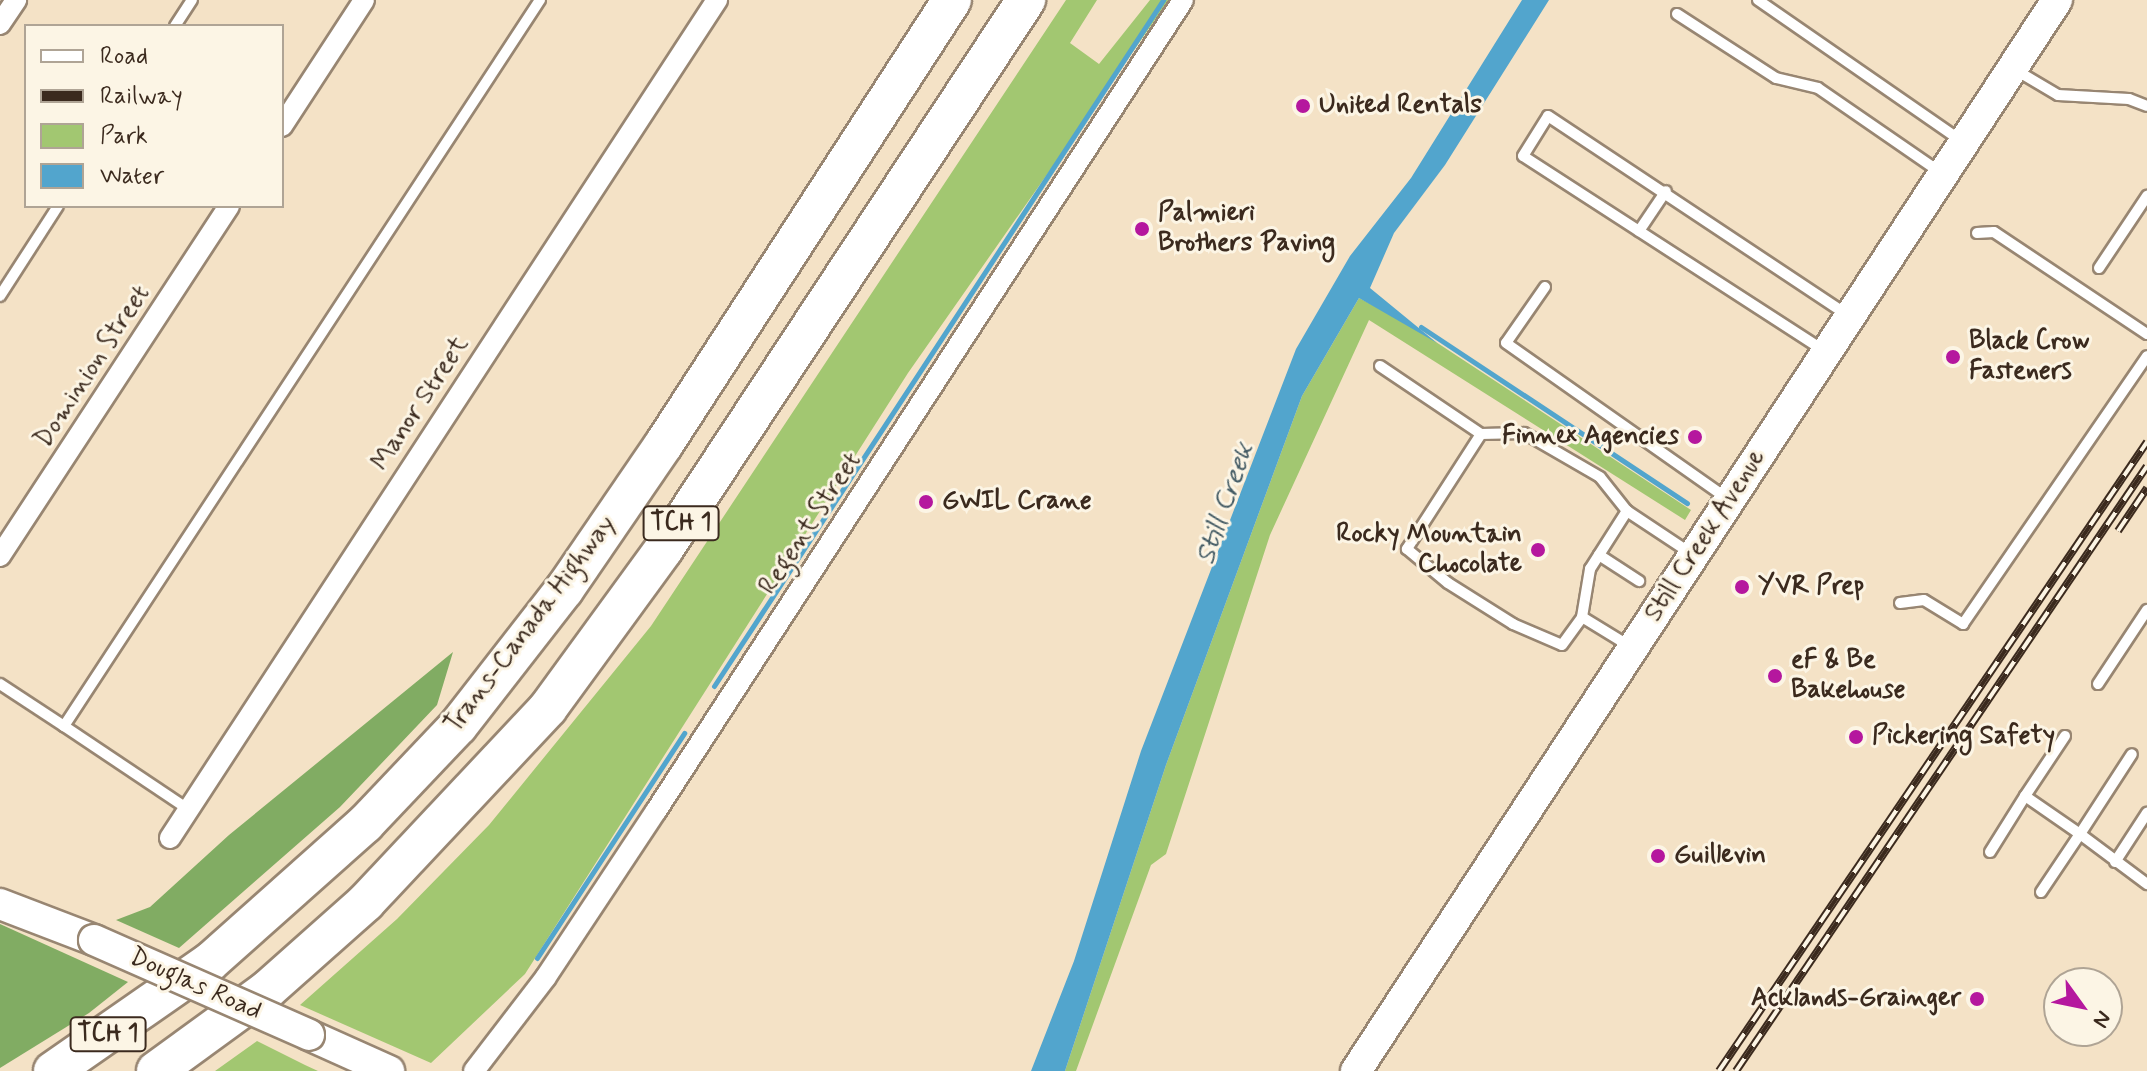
<!DOCTYPE html>
<html>
<head>
<meta charset="utf-8">
<style>
  body { margin:0 }
  #map { position:relative; width:2147px; height:1071px; overflow:hidden; background:#f4e2c6; font-family:Mynerve,sans-serif }
  div>[style] { position:absolute }
  [style*='--x'] { left:calc(var(--x)*1px); top:calc(var(--y)*1px); width:calc(var(--w)*1px); rotate:calc(var(--a)*1deg) }
  .green>* { inset:0; background:#a2c771 }
  .forest>* { inset:0; background:#81ac63 }
  .water>* { inset:0; background:#52a5cd }
  .stream>* { height:5px; margin:-2.5px; padding:0 2.5px; transform-origin:2.5px; border-radius:2.5px; background:#52a5cd }
  .roads { filter:drop-shadow(2px 0 #988672) drop-shadow(-2px 0 #988672) drop-shadow(0 2px #988672) drop-shadow(0 -2px #988672) }
  .lane>* { height:10px; margin:-5px; padding:0 5px; transform-origin:5px; border-radius:5px; background:#fff }
  .street>* { height:20px; margin:-10px; padding:0 10px; transform-origin:10px; border-radius:10px; background:#fff }
  .secondary>* { height:30px; margin:-15px; padding:0 15px; transform-origin:15px; border-radius:15px; background:#fff }
  .highway>* { height:38px; margin:-19px; padding:0 19px; transform-origin:19px; border-radius:19px; background:#fff }
  .rail>* { height:8px; margin-top:-4px; transform-origin:0; background:repeating-linear-gradient(90deg,#fcf5e5 0 15px,#3b2a1e 0 30px); box-sizing:border-box; border-block:2px solid #3b2a1e }
  .bridges { filter:drop-shadow(2px 0 #988672) drop-shadow(-2px 0 #988672) drop-shadow(0 2px #988672) drop-shadow(0 -2px #988672) }
  .secondary-bridge>* { height:30px; margin:-15px; padding:0 15px; transform-origin:15px; border-radius:15px; background:#fff }
  .dots>* { width:22px; height:22px; translate:-50% -50%; box-sizing:border-box; border:4px solid #fcf5e5; border-radius:50% }
  span { translate:-50% -50%; white-space:nowrap; text-align:center; line-height:1.15; -webkit-text-stroke:6px #fcf5e5; paint-order:stroke }
  .shield-label span { padding:2px 6px; background:#fcf5e5; border:2px solid; border-radius:6px; -webkit-text-stroke-width:0 }
  .shield-label { font-size:24px; color:#3b2a1e; font-weight:700 }
  .poi-label { font-size:26px; color:#3b2a1e; font-weight:700 }
  .left { translate:0 -50%; text-align:left }
  .right { translate:-100% -50%; text-align:right }
  .street-label { font-size:26px; color:#3b2a1e }
  .water-label { font-size:28px; color:#445b64; font-style:italic }
  .legend { position:absolute; left:24px; top:24px; width:260px; height:184px; box-sizing:border-box; background:#fcf5e5; border:2px solid #afa495; margin:0; padding:10px 14px; list-style:none; font-size:24px; color:#3b2a1e }
  .legend li { display:flex; align-items:center; gap:16px; height:40px }
  .legend b { width:40px; border:2px solid #afa495 }
  .north { position:absolute; left:2043px; top:967px; width:80px; height:80px; box-sizing:border-box; background:#fcf5e5; border:2px solid #afa495; border-radius:50%; rotate:123deg; font-size:22px; font-weight:700; line-height:32px; text-align:center; color:#3b2a1e }
  .north::after { content:''; display:block; margin:auto; width:28px; height:36px; background:#b5179e; clip-path:polygon(50% 0,100% 100%,50% 72%,0 100%) }
</style>
</head>
<body>
<div id="map">
  <div class="green">
    <div style="clip-path:polygon(1066px 0,1097px 0,1070px 43px,1099px 64px,1150px 0,1169px 0,908px 373px,525px 974px,431px 1063px,300px 1005px,397px 919px,489px 825px,651px 626px)"></div>
    <div style="clip-path:polygon(1359px 298px,1407px 323px,1691px 510px,1685px 520px,1369px 320px,1270px 535px,1166px 854px,1151px 865px,1076px 1071px,1065px 1071px,1166px 765px,1302px 396px)"></div>
    <div style="clip-path:polygon(257px 1041px,305px 1065px,318px 1071px,215px 1071px)"></div>
  </div>
  <div class="forest">
    <div style="clip-path:polygon(453px 652px,437px 705px,340px 807px,179px 948px,116px 920px,150px 907px,229px 835px)"></div>
    <div style="clip-path:polygon(0 924px,128px 982px,89px 1013px,0 1068px)"></div>
  </div>
  <div class="water">
    <div style="clip-path:polygon(1522px 0,1549px 0,1445px 165px,1394px 233px,1370px 288px,1437px 343px,1359px 298px,1302px 396px,1166px 765px,1065px 1071px,1031px 1071px,1074px 961px,1141px 751px,1296px 349px,1350px 256px,1411px 178px)"></div>
  </div>
  <div class="stream">
    <div style="--x:1421;--y:327;--w:319;--a:33.5"></div>
    <div style="--x:714;--y:686;--w:820;--a:-56.79"></div>
    <div style="--x:537;--y:958;--w:269;--a:-56.8"></div>
  </div>
  <div class="roads">
    <div class="lane">
      <div style="--x:1758;--y:0;--w:246;--a:34.7"></div>
      <div style="--x:1677;--y:14;--w:118;--a:32.9"></div>
      <div style="--x:1776;--y:78;--w:43;--a:13.4"></div>
      <div style="--x:1818;--y:88;--w:150;--a:34.6"></div>
      <div style="--x:175;--y:26;--w:31;--a:-57"></div>
      <div style="--x:2014;--y:69;--w:51;--a:30.6"></div>
      <div style="--x:2058;--y:95;--w:71;--a:3.2"></div>
      <div style="--x:2129;--y:99;--w:19;--a:21"></div>
      <div style="--x:1639;--y:231;--w:48;--a:-56"></div>
      <div style="--x:1977;--y:233;--w:17;--a:-3"></div>
      <div style="--x:1994;--y:232;--w:184;--a:33.7"></div>
      <div style="--x:2099;--y:268;--w:87;--a:-56.3"></div>
      <div style="--x:1545;--y:287;--w:68;--a:124.9"></div>
      <div style="--x:1506;--y:343;--w:271;--a:35.1"></div>
      <div style="--x:0;--y:296;--w:107;--a:-57.2"></div>
      <div style="--x:1823;--y:350;--w:357;--a:-147.1"></div>
      <div style="--x:1523;--y:156;--w:47;--a:-58"></div>
      <div style="--x:1548;--y:116;--w:360;--a:33.6"></div>
      <div style="--x:1380;--y:366;--w:122;--a:34"></div>
      <div style="--x:1627;--y:511;--w:43;--a:-128.5"></div>
      <div style="--x:1600;--y:477;--w:88;--a:-149.9"></div>
      <div style="--x:1524;--y:433;--w:43;--a:178.7"></div>
      <div style="--x:1481;--y:434;--w:137;--a:122.8"></div>
      <div style="--x:1407;--y:549;--w:53;--a:39.7"></div>
      <div style="--x:1448;--y:583;--w:77;--a:32.2"></div>
      <div style="--x:1513;--y:624;--w:53;--a:23.2"></div>
      <div style="--x:1562;--y:645;--w:34;--a:-54"></div>
      <div style="--x:1582;--y:617;--w:57;--a:31.5"></div>
      <div style="--x:1599;--y:555;--w:48;--a:33"></div>
      <div style="--x:1900;--y:603;--w:24;--a:-7"></div>
      <div style="--x:1924;--y:600;--w:46;--a:31.6"></div>
      <div style="--x:1963;--y:624;--w:325;--a:-55.5"></div>
      <div style="--x:1582;--y:617;--w:49;--a:-80.5"></div>
      <div style="--x:1590;--y:569;--w:69;--a:-57.5"></div>
      <div style="--x:1627;--y:511;--w:78;--a:33.5"></div>
      <div style="--x:0;--y:684;--w:77;--a:33.3"></div>
      <div style="--x:2098;--y:684;--w:89;--a:-56.5"></div>
      <div style="--x:2065;--y:736;--w:72;--a:123.7"></div>
      <div style="--x:2025;--y:796;--w:67;--a:34.6"></div>
      <div style="--x:2080;--y:834;--w:95;--a:-57"></div>
      <div style="--x:188;--y:809;--w:149;--a:-146.2"></div>
      <div style="--x:64;--y:726;--w:868;--a:-56.75"></div>
      <div style="--x:1990;--y:852;--w:66;--a:-58"></div>
      <div style="--x:2115;--y:862;--w:59;--a:-56.9"></div>
      <div style="--x:2041;--y:892;--w:70;--a:-56.1"></div>
      <div style="--x:2080;--y:834;--w:84;--a:36.7"></div>
    </div>
    <div class="street">
      <div style="--x:0;--y:24;--w:29;--a:-56"></div>
      <div style="--x:282;--y:126;--w:150;--a:-56.9"></div>
      <div style="--x:0;--y:556;--w:418;--a:-56.8"></div>
      <div style="--x:170;--y:838;--w:1001;--a:-56.87"></div>
      <div style="--x:474;--y:1071;--w:118;--a:-52.5"></div>
      <div style="--x:546;--y:977;--w:199;--a:-56.5"></div>
      <div style="--x:656;--y:811;--w:967;--a:-56.98"></div>
    </div>
    <div class="secondary">
      <div style="--x:0;--y:904;--w:101;--a:21"></div>
      <div style="--x:309;--y:1035;--w:88;--a:24.2"></div>
      <div style="--x:1356;--y:1071;--w:1280;--a:-56.79"></div>
    </div>
    <div class="highway">
      <div style="--x:53;--y:1071;--w:191;--a:-34.8"></div>
      <div style="--x:210;--y:962;--w:208;--a:-41.7"></div>
      <div style="--x:365;--y:824;--w:135;--a:-46.5"></div>
      <div style="--x:458;--y:726;--w:172;--a:-52.1"></div>
      <div style="--x:564;--y:590;--w:177;--a:-55.6"></div>
      <div style="--x:664;--y:444;--w:529;--a:-57.03"></div>
      <div style="--x:156;--y:1071;--w:137;--a:-36.1"></div>
      <div style="--x:267;--y:990;--w:132;--a:-41.6"></div>
      <div style="--x:366;--y:902;--w:266;--a:-46.8"></div>
      <div style="--x:548;--y:708;--w:197;--a:-53.9"></div>
      <div style="--x:664;--y:549;--w:658;--a:-56.6"></div>
    </div>
  </div>
  <div class="rail">
    <div style="--x:2118;--y:531;--w:52;--a:-56"></div>
    <div style="--x:1719;--y:1071;--w:761;--a:-55.77"></div>
    <div style="--x:1736;--y:1071;--w:731;--a:-55.81"></div>
  </div>
  <div class="bridges">
    <div class="secondary-bridge">
      <div style="--x:94;--y:940;--w:235;--a:23.8"></div>
    </div>
  </div>
  <div class="dots">
    <div style="left:1303px;top:106px;background:#b5179e"></div>
    <div style="left:1142px;top:229px;background:#b5179e"></div>
    <div style="left:1953px;top:357px;background:#b5179e"></div>
    <div style="left:1695px;top:437px;background:#b5179e"></div>
    <div style="left:926px;top:502px;background:#b5179e"></div>
    <div style="left:1538px;top:550px;background:#b5179e"></div>
    <div style="left:1742px;top:587px;background:#b5179e"></div>
    <div style="left:1775px;top:676px;background:#b5179e"></div>
    <div style="left:1856px;top:737px;background:#b5179e"></div>
    <div style="left:1658px;top:856px;background:#b5179e"></div>
    <div style="left:1977px;top:999px;background:#b5179e"></div>
  </div>
  <div class="shield-label">
    <span style="left:681px;top:523px">TCH 1</span>
    <span style="left:108px;top:1034px">TCH 1</span>
  </div>
  <div class="poi-label">
    <span class="left" style="left:1319px;top:106px">United Rentals</span>
    <span class="left" style="left:1158px;top:229px">Palmieri<br>Brothers Paving</span>
    <span class="left" style="left:1969px;top:357px">Black Crow<br>Fasteners</span>
    <span class="right" style="left:1679px;top:437px">Finnex Agencies</span>
    <span class="left" style="left:942px;top:502px">GWIL Crane</span>
    <span class="right" style="left:1522px;top:550px">Rocky Mountain<br>Chocolate</span>
    <span class="left" style="left:1758px;top:587px">YVR Prep</span>
    <span class="left" style="left:1791px;top:676px">eF &amp; Be<br>Bakehouse</span>
    <span class="left" style="left:1872px;top:737px">Pickering Safety</span>
    <span class="left" style="left:1674px;top:856px">Guillevin</span>
    <span class="right" style="left:1961px;top:999px">Acklands-Grainger</span>
  </div>
  <div class="street-label">
    <span style="left:93px;top:367px;rotate:-57deg">Dominion Street</span>
    <span style="left:421px;top:404px;rotate:-57deg">Manor Street</span>
    <span style="left:811px;top:524px;rotate:-57deg">Regent Street</span>
    <span style="left:1706px;top:536px;rotate:-57deg">Still Creek Avenue</span>
    <span style="left:531px;top:625px;rotate:-53deg">Trans-Canada Highway</span>
    <span style="left:195px;top:985px;rotate:24deg">Douglas Road</span>
  </div>
  <div class="water-label">
    <span style="left:1226px;top:504px;rotate:-71deg">Still Creek</span>
  </div>
  <ul class="legend">
  <li><b style="height:10px;background:#fff"></b>Road</li>
  <li><b style="height:10px;background:#3b2a1e"></b>Railway</li>
  <li><b style="height:22px;background:#a2c771"></b>Park</li>
  <li><b style="height:22px;background:#52a5cd"></b>Water</li>
  </ul>
  <div class="north">N</div>
</div>
</body>
</html>
